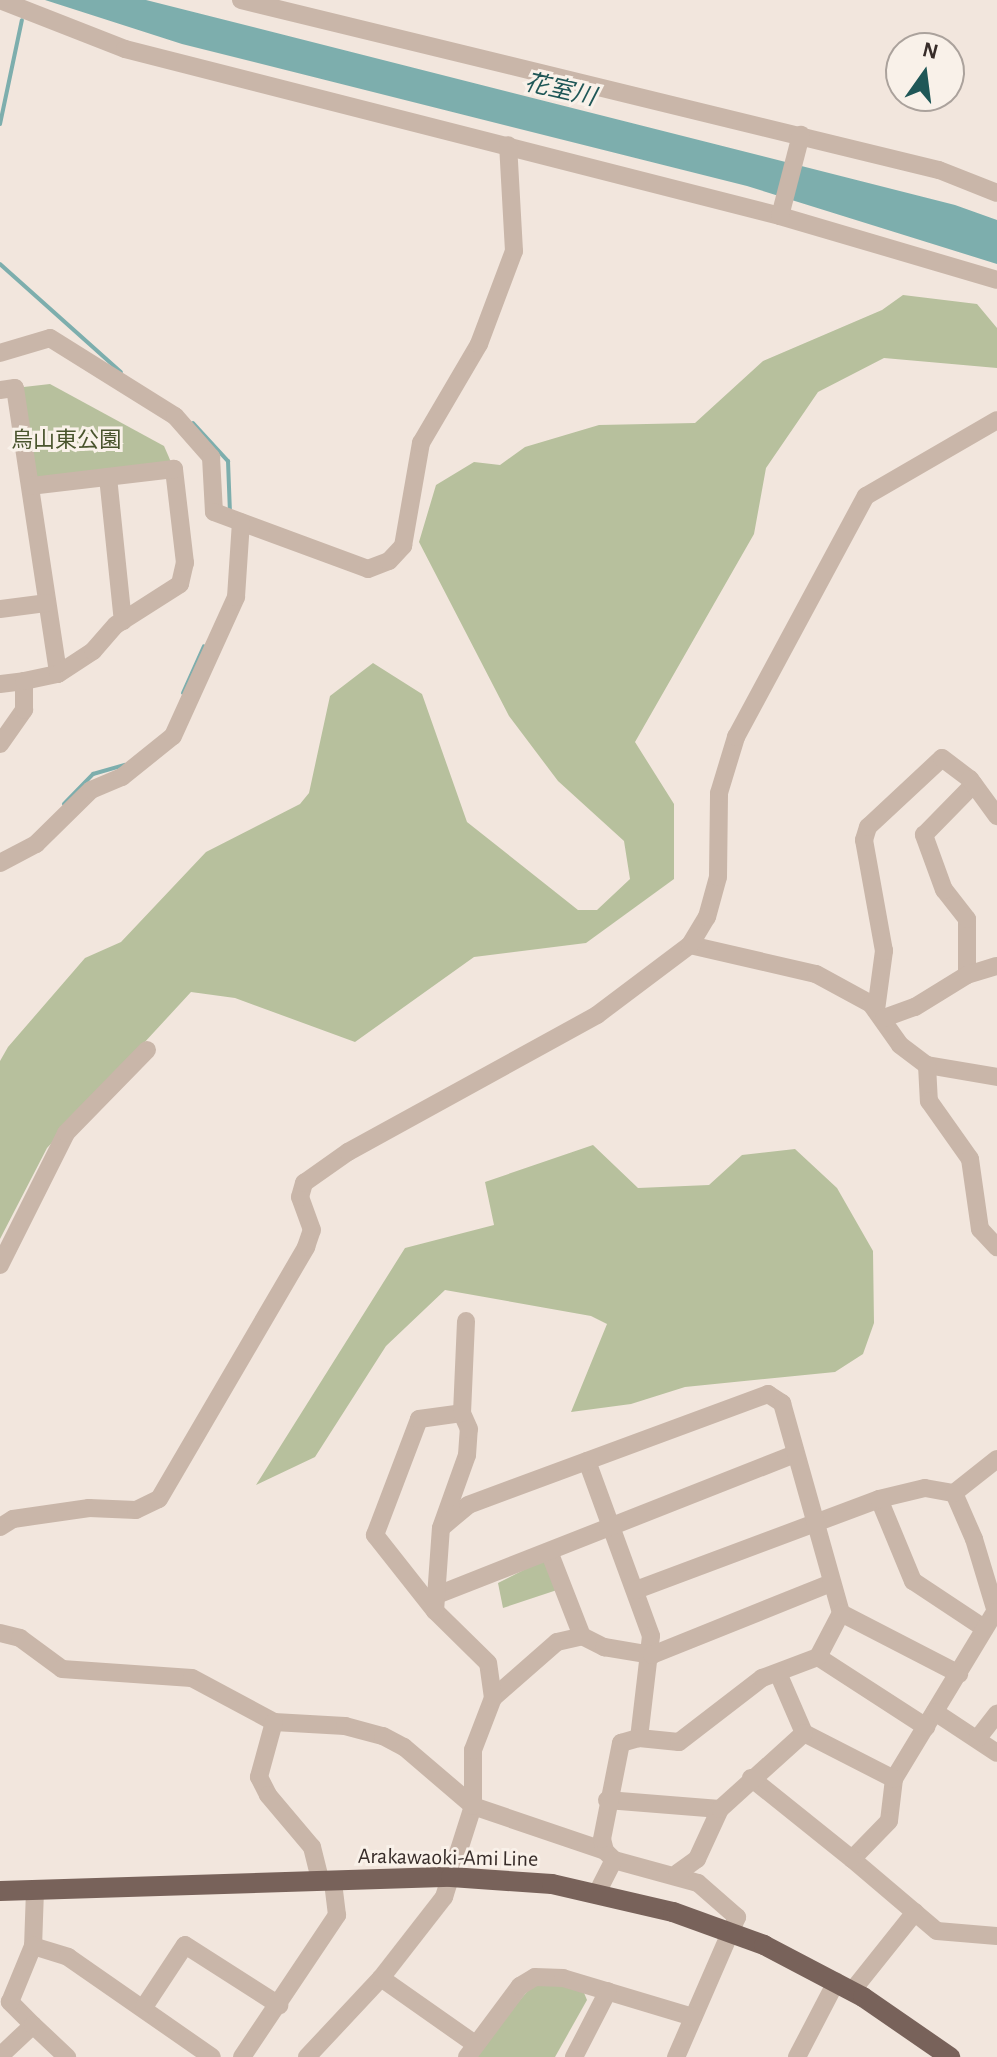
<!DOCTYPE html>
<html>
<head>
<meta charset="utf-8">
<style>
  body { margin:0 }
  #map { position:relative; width:997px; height:2057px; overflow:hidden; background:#f2e6dd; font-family:"Alegreya Sans","Noto Sans JP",sans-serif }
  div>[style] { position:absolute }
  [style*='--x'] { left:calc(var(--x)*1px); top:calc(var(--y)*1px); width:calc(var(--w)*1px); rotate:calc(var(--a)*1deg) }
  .green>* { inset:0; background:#b7c09d }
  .water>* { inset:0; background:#7daead }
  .stream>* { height:4px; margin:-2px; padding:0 2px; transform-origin:2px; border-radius:2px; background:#7daead }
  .minor>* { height:18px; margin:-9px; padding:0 9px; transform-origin:9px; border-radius:9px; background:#c9b6a9 }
  .major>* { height:20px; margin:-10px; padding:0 10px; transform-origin:10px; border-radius:10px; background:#78625a }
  span { translate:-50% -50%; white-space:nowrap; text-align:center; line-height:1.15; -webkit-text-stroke:6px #f9f1e9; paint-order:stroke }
  .park-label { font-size:22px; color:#49542d }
  .street-label { font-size:22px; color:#372c29 }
  .water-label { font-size:24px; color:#1f5757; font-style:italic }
  .north { position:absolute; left:885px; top:32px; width:80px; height:80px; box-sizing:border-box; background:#f9f1e9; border:2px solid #aba29c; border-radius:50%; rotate:14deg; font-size:22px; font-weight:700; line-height:32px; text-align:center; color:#372c29 }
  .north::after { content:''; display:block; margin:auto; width:28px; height:36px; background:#1f5757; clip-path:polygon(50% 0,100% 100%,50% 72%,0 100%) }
</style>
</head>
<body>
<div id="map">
  <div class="green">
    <div style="clip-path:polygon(903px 295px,977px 304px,997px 328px,997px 368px,884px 358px,818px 392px,766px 468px,754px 534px,635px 742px,674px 804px,674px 879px,586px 943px,474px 957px,355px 1042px,235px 998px,191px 992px,47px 1148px,0 1239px,0 1061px,8px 1047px,85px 958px,121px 942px,206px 852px,300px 804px,309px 793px,330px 696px,373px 663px,422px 694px,467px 822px,578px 910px,597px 910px,630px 879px,624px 841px,558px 781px,509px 716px,419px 542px,436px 485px,474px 462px,500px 465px,525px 447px,599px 425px,695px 423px,763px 361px,882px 310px)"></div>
    <div style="clip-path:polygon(50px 384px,164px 446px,174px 469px,32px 486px,15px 388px)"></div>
    <div style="clip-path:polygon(593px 1145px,638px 1188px,709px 1185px,742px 1155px,795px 1149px,837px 1188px,873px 1251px,874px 1323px,863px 1354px,835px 1372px,685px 1387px,631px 1404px,571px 1412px,607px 1324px,591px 1316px,445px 1290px,386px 1346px,315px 1457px,256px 1485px,405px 1248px,494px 1225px,485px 1182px)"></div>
    <div style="clip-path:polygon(549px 1557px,560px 1589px,503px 1608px,498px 1583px)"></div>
    <div style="clip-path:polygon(536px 1981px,582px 1988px,587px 2000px,555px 2057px,472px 2057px)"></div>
  </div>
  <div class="water">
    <div style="clip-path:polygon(45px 0,146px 0,955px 205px,997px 220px,997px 264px,747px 186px,182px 44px)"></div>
  </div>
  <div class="stream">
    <div style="--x:0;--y:124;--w:106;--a:-78.1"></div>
    <div style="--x:0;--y:264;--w:162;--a:41.8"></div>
    <div style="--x:193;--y:423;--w:52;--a:47.4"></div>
    <div style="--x:228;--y:461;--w:52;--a:87.8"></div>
    <div style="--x:183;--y:693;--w:51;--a:-65.9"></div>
    <div style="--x:64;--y:804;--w:42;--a:-46"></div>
    <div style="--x:93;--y:774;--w:33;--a:-16"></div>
  </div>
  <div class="minor">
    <div style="--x:0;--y:0;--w:134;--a:21.4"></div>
    <div style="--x:125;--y:49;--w:676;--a:14.3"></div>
    <div style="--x:780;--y:216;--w:226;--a:16.4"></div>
    <div style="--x:241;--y:0;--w:718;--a:13.69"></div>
    <div style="--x:939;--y:170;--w:62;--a:21.6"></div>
    <div style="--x:780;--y:216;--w:84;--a:-75.5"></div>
    <div style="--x:0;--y:353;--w:52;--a:-16.7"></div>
    <div style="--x:50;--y:338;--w:147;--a:32"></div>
    <div style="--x:175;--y:416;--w:55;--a:48.7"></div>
    <div style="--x:211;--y:457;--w:55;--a:86.9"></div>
    <div style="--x:214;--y:512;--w:164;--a:20.3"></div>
    <div style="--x:368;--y:569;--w:22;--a:-21"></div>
    <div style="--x:389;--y:561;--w:21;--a:-47"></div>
    <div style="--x:403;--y:546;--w:105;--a:-80.1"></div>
    <div style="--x:421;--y:443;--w:115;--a:-59.6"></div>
    <div style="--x:479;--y:344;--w:99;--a:-69.4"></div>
    <div style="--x:514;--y:251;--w:106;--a:-93.2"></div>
    <div style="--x:0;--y:390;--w:15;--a:-8"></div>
    <div style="--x:15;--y:388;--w:289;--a:81.4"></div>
    <div style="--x:108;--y:477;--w:145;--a:84.1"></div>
    <div style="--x:0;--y:609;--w:46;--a:-7.4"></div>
    <div style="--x:0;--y:684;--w:24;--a:-7"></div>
    <div style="--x:0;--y:744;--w:42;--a:-54.8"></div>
    <div style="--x:24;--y:710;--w:29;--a:-90"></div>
    <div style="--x:24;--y:681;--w:35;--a:-12"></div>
    <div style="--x:58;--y:674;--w:42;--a:-33.3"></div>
    <div style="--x:93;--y:651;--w:35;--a:-49"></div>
    <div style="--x:116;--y:625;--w:76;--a:-32.6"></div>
    <div style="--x:180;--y:584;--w:22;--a:-77"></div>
    <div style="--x:185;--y:563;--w:95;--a:-96.7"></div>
    <div style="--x:174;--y:469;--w:143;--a:173.2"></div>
    <div style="--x:0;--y:863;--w:41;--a:-27.8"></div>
    <div style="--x:36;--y:844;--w:77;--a:-44.5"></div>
    <div style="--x:91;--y:790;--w:34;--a:-23"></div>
    <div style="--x:122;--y:777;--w:65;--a:-38.8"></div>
    <div style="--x:173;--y:736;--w:153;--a:-65.6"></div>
    <div style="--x:236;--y:597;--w:75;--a:-86.2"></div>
    <div style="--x:690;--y:945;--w:129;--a:13"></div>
    <div style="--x:816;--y:974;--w:63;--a:28.6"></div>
    <div style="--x:871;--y:1004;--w:50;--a:54.7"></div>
    <div style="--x:900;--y:1045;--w:34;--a:37"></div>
    <div style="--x:927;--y:1065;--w:71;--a:9.7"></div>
    <div style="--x:967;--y:975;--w:56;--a:-90"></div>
    <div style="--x:967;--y:919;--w:37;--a:-128"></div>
    <div style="--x:944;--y:890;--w:59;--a:-110"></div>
    <div style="--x:924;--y:835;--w:71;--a:-45.6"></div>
    <div style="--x:876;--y:1010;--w:60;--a:-82.3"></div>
    <div style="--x:884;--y:951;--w:113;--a:-100.2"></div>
    <div style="--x:864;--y:840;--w:14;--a:-73"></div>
    <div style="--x:868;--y:827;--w:101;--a:-43"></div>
    <div style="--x:942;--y:758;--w:35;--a:37"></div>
    <div style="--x:970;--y:779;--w:46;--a:53.9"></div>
    <div style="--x:884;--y:1018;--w:33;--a:-20"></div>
    <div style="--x:915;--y:1007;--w:61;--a:-31.6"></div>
    <div style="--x:967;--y:975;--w:31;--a:-17"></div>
    <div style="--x:927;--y:1065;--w:36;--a:87"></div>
    <div style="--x:929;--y:1101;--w:71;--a:54.7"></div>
    <div style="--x:970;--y:1159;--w:71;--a:81.9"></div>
    <div style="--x:980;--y:1229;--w:25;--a:47"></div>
    <div style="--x:0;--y:1265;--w:148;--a:-63.4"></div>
    <div style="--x:66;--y:1133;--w:116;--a:-45.7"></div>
    <div style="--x:587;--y:1461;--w:186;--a:69.9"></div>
    <div style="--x:651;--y:1636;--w:103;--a:96.7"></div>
    <div style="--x:954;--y:1493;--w:50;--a:66.5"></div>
    <div style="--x:974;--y:1539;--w:79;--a:73.2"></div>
    <div style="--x:879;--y:1499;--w:89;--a:67.5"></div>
    <div style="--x:913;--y:1581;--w:85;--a:33.5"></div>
    <div style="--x:442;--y:1525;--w:74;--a:-70.3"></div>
    <div style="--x:467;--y:1455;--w:26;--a:-86"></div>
    <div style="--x:469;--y:1429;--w:17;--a:-114"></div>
    <div style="--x:0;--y:1527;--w:15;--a:-32"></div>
    <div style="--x:13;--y:1519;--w:77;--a:-8.2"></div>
    <div style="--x:89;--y:1508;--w:47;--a:2.4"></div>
    <div style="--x:136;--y:1510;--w:25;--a:-26"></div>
    <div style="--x:159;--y:1499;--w:292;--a:-59.7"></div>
    <div style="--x:306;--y:1247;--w:18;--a:-71"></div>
    <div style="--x:312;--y:1230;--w:35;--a:-110"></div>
    <div style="--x:300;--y:1197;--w:15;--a:-74"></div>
    <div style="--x:304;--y:1183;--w:54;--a:-35.2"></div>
    <div style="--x:348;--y:1152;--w:284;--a:-28.8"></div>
    <div style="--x:597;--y:1015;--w:116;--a:-37"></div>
    <div style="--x:690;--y:945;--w:33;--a:-59"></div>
    <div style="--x:707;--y:917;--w:41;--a:-74.6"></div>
    <div style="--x:718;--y:877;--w:84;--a:-89.3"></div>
    <div style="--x:719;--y:793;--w:59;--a:-73.1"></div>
    <div style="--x:736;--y:737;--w:274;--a:-61.7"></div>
    <div style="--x:866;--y:496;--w:151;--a:-30.1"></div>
    <div style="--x:550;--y:1554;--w:88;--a:68.7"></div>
    <div style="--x:582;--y:1636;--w:25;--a:27"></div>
    <div style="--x:604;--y:1647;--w:49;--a:9.5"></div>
    <div style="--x:652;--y:1655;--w:193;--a:-21.9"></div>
    <div style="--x:636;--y:1590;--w:259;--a:-20.5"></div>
    <div style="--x:879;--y:1499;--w:47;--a:-13.4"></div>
    <div style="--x:925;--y:1488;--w:29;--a:10"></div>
    <div style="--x:954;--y:1493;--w:55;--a:-38.3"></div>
    <div style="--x:437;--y:1595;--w:385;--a:-21.5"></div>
    <div style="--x:435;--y:1611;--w:83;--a:-85.9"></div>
    <div style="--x:441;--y:1528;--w:35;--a:-40"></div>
    <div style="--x:468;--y:1505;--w:320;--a:-20.3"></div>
    <div style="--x:768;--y:1394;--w:17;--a:33"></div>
    <div style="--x:782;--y:1403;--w:218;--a:74.3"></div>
    <div style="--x:841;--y:1613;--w:133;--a:27.3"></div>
    <div style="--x:995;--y:1612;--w:195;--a:121.2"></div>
    <div style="--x:894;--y:1779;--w:42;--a:96.8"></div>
    <div style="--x:889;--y:1821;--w:53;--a:134.2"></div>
    <div style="--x:852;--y:1859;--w:111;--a:40.3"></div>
    <div style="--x:937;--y:1931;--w:60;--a:4.8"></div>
    <div style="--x:0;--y:1633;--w:21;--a:14"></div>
    <div style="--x:20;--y:1638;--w:52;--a:36.4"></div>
    <div style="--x:62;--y:1669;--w:130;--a:4"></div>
    <div style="--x:192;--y:1678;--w:93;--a:28.2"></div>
    <div style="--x:274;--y:1722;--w:71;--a:3.2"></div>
    <div style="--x:345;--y:1726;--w:39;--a:15"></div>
    <div style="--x:383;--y:1736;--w:24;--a:28"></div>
    <div style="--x:404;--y:1747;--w:91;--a:40.5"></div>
    <div style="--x:473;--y:1806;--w:139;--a:18.8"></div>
    <div style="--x:605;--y:1851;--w:13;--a:45"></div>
    <div style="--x:614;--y:1860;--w:87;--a:15.3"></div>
    <div style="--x:698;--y:1883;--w:52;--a:41.1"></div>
    <div style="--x:737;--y:1917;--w:153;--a:113.5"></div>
    <div style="--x:818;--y:1657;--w:129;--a:32.9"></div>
    <div style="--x:778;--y:1673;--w:65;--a:66.6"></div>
    <div style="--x:804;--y:1733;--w:101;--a:27.1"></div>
    <div style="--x:493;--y:1698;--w:85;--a:-41.2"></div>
    <div style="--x:557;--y:1642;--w:26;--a:-13"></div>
    <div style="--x:935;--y:1712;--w:74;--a:33.5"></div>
    <div style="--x:274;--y:1722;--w:57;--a:105.3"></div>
    <div style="--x:259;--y:1777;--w:20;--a:63"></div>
    <div style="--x:268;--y:1795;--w:68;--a:49.8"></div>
    <div style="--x:312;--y:1847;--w:34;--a:76"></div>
    <div style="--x:978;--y:1738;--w:31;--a:-52"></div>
    <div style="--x:751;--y:1778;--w:129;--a:38.7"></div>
    <div style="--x:607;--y:1800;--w:113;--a:4.6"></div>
    <div style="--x:720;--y:1809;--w:55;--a:114.7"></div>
    <div style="--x:697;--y:1859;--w:24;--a:144"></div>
    <div style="--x:720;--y:1809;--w:113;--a:-42.1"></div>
    <div style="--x:605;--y:1851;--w:12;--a:-104"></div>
    <div style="--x:602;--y:1839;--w:98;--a:-78.8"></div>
    <div style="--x:621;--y:1743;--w:19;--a:-16"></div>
    <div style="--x:639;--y:1738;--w:40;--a:5.7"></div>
    <div style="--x:679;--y:1742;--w:105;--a:-37.6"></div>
    <div style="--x:762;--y:1678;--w:60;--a:-20.6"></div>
    <div style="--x:818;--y:1657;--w:50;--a:-62.4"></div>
    <div style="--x:35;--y:1890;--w:56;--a:92"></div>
    <div style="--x:33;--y:1946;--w:37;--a:17"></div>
    <div style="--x:68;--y:1957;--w:175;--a:34.8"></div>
    <div style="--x:597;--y:1893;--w:37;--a:-63"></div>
    <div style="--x:381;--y:1978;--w:115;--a:35.1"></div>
    <div style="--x:852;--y:1991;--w:101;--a:-51.4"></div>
    <div style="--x:144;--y:2007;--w:74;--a:-56.5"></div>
    <div style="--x:185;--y:1945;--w:112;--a:32.6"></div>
    <div style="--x:33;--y:2025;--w:33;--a:-135"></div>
    <div style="--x:10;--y:2002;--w:61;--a:-67.7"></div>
    <div style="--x:0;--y:2056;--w:45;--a:-43.2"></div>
    <div style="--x:33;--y:2025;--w:47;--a:43.3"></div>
    <div style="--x:242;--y:2057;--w:171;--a:-56.2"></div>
    <div style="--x:337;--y:1915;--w:35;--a:-97"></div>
    <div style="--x:307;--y:2057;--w:108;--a:-46.9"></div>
    <div style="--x:381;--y:1978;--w:103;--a:-52.1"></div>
    <div style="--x:444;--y:1897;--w:96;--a:-72.3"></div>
    <div style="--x:473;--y:1806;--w:56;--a:-90"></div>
    <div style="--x:473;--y:1750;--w:56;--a:-69"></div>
    <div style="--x:493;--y:1698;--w:35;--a:-98"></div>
    <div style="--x:488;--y:1663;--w:74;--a:-135.5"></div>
    <div style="--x:435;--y:1611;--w:97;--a:-128.3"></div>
    <div style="--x:375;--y:1535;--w:124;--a:-69.2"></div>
    <div style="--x:419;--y:1419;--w:43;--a:-7.9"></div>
    <div style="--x:462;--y:1413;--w:92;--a:-87.5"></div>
    <div style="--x:467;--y:2057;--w:89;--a:-53.3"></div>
    <div style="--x:520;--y:1986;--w:17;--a:-31"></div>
    <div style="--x:535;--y:1977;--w:28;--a:2"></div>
    <div style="--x:563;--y:1978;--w:136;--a:16.7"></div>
    <div style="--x:574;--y:2057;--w:74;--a:-62.7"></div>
    <div style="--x:797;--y:2057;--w:85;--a:-62.5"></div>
  </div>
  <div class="major">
    <div style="--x:0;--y:1891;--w:451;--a:-1.8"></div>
    <div style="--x:451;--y:1877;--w:101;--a:4"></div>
    <div style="--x:552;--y:1884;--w:124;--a:13"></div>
    <div style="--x:673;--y:1912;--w:97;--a:19.9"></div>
    <div style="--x:764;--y:1945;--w:112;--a:27.7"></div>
    <div style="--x:863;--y:1997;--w:106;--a:34.6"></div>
  </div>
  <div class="park-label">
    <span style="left:66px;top:441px">烏山東公園</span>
  </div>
  <div class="street-label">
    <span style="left:448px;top:1858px;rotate:1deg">Arakawaoki-Ami Line</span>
  </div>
  <div class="water-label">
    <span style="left:560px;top:91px;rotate:13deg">花室川</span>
  </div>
  <div class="north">N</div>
</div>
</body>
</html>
